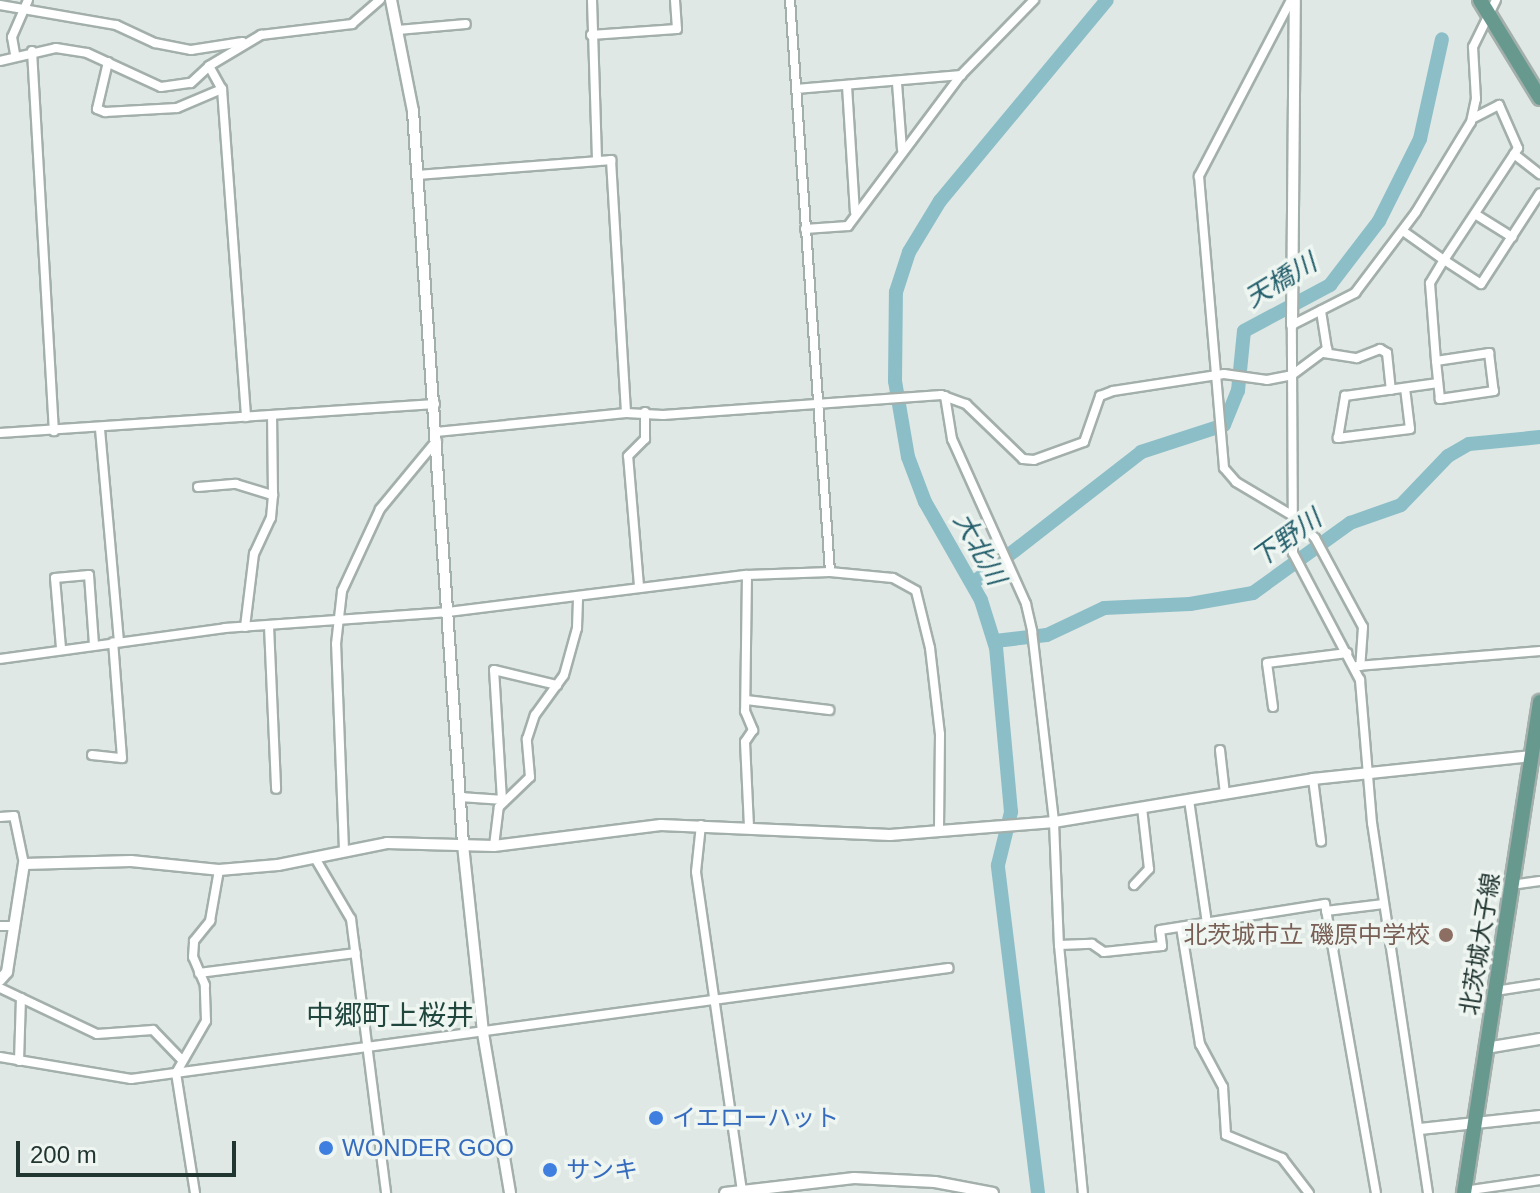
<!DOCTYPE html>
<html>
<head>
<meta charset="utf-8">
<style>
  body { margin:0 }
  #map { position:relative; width:1540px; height:1193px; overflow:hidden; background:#dfe8e4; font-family:Arial,"Noto Sans JP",sans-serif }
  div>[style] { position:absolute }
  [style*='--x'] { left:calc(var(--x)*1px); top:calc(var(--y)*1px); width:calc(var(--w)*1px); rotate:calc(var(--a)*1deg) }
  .river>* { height:14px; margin:-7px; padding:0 7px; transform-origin:7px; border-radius:7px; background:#8cbec8 }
  .roads { filter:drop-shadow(2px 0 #a3afab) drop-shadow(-2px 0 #a3afab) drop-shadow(0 2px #a3afab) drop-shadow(0 -2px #a3afab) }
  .minor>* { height:8px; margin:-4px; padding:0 4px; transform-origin:4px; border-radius:4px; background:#fff }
  .tertiary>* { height:10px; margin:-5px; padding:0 5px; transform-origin:5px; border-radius:5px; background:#fff }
  .primary>* { height:14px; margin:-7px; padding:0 7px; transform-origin:7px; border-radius:7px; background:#68998e }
  .dots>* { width:22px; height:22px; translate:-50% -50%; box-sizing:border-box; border:4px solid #eff6f2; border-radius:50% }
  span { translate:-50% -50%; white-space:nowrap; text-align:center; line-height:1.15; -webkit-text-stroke:7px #eff6f2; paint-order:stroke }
  .education-label { font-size:24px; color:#785e54 }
  .right { translate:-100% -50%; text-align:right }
  .street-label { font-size:24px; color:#223631 }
  .shop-label { font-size:24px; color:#366cbe }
  .left { translate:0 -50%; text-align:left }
  .water-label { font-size:26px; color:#235e6b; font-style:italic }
  .quarter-label { font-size:28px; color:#20463e }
  .scale { position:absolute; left:16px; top:1141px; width:220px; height:36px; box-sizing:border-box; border:4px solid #223631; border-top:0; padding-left:10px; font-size:24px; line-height:28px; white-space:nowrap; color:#223631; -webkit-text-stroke:6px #eff6f2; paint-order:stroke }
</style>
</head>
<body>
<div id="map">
  <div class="river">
    <div style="--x:973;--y:583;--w:213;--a:-37.9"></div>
    <div style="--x:1141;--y:452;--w:87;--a:-18"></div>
    <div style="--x:1224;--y:425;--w:37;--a:-68"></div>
    <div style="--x:1238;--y:391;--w:60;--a:-84.3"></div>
    <div style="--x:1244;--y:331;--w:98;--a:-28.1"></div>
    <div style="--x:1330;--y:285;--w:81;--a:-52.6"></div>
    <div style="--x:1379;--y:221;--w:92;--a:-63.4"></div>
    <div style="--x:1420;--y:139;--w:102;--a:-77.6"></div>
    <div style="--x:995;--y:641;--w:52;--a:-6.6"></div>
    <div style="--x:1047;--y:635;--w:63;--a:-25.3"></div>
    <div style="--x:1104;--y:608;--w:86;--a:-2.7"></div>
    <div style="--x:1190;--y:604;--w:64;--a:-9.9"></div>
    <div style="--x:1253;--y:593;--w:120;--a:-35.8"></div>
    <div style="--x:1350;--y:523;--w:54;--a:-19.4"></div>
    <div style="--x:1401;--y:505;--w:68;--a:-46.2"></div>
    <div style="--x:1448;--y:456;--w:24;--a:-30"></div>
    <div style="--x:1469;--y:444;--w:71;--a:-5.6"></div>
    <div style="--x:1038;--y:1193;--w:330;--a:-97"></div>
    <div style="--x:998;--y:865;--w:55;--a:-76.2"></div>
    <div style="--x:1011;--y:812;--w:165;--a:-95.2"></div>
    <div style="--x:996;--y:648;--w:50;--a:-107.4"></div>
    <div style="--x:981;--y:600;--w:113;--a:-119.7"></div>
    <div style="--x:925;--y:502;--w:48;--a:-110.7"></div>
    <div style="--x:908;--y:457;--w:77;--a:-99.7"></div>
    <div style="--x:895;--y:381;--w:89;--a:-89.4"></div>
    <div style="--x:896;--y:292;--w:42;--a:-72"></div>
    <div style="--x:909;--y:252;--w:60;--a:-58.7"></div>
    <div style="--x:940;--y:201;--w:261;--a:-50.3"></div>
  </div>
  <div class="roads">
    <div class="minor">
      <div style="--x:592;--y:0;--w:160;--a:88.2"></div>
      <div style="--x:790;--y:0;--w:573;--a:86"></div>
      <div style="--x:1291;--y:0;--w:199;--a:117.6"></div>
      <div style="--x:1199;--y:176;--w:293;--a:85.1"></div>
      <div style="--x:1224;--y:468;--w:18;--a:49"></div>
      <div style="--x:1236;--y:482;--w:66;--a:30.8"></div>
      <div style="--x:1293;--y:516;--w:31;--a:45"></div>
      <div style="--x:1315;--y:538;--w:101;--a:61.7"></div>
      <div style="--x:1363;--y:627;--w:39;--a:94"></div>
      <div style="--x:0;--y:5;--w:118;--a:9.8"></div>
      <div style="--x:116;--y:25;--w:43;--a:24.8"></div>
      <div style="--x:155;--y:43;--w:37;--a:11"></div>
      <div style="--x:191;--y:50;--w:52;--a:-8.9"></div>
      <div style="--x:398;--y:30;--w:68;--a:-5"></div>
      <div style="--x:591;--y:35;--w:86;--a:-4"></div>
      <div style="--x:677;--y:29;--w:29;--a:-94"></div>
      <div style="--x:32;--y:51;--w:381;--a:86.7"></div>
      <div style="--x:15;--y:54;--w:17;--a:-100"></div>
      <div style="--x:12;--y:37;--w:40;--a:-66.6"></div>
      <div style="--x:0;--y:61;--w:57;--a:-13.1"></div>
      <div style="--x:56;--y:48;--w:31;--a:9"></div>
      <div style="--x:87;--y:53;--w:81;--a:24.7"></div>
      <div style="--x:161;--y:87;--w:30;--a:-8"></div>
      <div style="--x:191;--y:83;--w:25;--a:-43"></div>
      <div style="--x:209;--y:66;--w:61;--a:-30.8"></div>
      <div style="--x:261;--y:35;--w:92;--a:-6.9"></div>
      <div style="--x:352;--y:24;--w:37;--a:-41"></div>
      <div style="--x:108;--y:62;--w:48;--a:103.2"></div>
      <div style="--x:97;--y:109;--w:9;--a:21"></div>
      <div style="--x:105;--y:112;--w:72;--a:-3.2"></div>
      <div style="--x:177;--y:108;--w:49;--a:-22.9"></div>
      <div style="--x:209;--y:66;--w:26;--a:61"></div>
      <div style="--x:222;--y:89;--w:329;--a:85.8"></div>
      <div style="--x:897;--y:83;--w:67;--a:85.7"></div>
      <div style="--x:847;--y:86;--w:126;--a:86.4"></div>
      <div style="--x:796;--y:89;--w:166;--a:-4.8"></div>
      <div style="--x:1514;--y:154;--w:33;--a:38"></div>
      <div style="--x:418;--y:175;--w:194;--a:-4.4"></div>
      <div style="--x:611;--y:160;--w:253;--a:86.6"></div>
      <div style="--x:1475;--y:214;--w:44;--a:31.9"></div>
      <div style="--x:805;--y:229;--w:43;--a:-4"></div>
      <div style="--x:848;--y:226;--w:189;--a:-53.2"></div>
      <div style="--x:961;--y:75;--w:105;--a:-45.8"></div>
      <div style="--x:1403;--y:231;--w:50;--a:35.3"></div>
      <div style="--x:1444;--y:260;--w:134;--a:-56.5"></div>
      <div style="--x:1518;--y:148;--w:47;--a:-113.8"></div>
      <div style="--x:1499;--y:105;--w:30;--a:153"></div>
      <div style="--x:1324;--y:353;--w:33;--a:9"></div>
      <div style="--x:1357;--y:358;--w:25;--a:-21"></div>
      <div style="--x:1380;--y:349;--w:8;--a:30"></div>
      <div style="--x:1387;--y:353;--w:37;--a:84"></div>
      <div style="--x:1436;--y:361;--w:54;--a:-8.6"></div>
      <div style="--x:1489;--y:353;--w:38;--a:83"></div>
      <div style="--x:1494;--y:391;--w:55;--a:171.6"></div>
      <div style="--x:1440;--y:399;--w:38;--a:-96"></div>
      <div style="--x:1436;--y:361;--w:78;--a:-94.4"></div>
      <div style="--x:1430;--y:283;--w:27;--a:-59"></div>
      <div style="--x:1444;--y:260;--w:44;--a:33"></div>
      <div style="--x:1481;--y:284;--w:108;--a:-57"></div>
      <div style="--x:1405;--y:388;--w:41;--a:83"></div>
      <div style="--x:1410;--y:429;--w:73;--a:172.9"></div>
      <div style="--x:1338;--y:438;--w:43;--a:-80.5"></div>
      <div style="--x:1345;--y:396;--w:94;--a:-8"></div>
      <div style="--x:945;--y:396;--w:44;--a:80.8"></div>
      <div style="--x:952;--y:439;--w:181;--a:65.8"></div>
      <div style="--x:1026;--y:604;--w:28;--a:77"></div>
      <div style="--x:1032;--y:631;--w:192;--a:83.4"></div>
      <div style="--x:1054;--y:822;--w:123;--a:87.7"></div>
      <div style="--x:1059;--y:945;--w:249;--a:84.5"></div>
      <div style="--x:100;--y:429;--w:213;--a:84.9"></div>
      <div style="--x:436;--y:432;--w:191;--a:-5.7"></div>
      <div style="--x:626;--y:413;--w:37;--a:3"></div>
      <div style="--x:663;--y:415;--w:279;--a:-4.1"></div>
      <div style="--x:941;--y:395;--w:27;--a:20"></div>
      <div style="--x:966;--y:404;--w:79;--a:44"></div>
      <div style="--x:1023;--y:459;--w:11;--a:5"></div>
      <div style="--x:1034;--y:460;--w:53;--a:-19.8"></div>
      <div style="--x:1084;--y:442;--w:49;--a:-70.8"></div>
      <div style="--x:1100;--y:396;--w:14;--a:-21"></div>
      <div style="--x:1113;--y:391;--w:112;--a:-8.7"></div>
      <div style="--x:1224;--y:374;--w:43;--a:7.9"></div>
      <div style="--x:1267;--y:380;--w:25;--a:-11"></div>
      <div style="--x:1292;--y:375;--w:44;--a:-36.6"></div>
      <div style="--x:1327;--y:349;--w:39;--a:-99"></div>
      <div style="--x:0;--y:433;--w:436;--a:-3.8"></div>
      <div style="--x:198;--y:487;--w:38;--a:-5"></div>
      <div style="--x:236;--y:484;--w:39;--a:17"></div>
      <div style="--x:273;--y:495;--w:80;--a:-90.7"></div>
      <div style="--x:747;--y:575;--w:136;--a:90.8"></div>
      <div style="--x:745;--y:711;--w:21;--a:67"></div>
      <div style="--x:753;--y:730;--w:14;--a:124"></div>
      <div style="--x:745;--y:742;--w:86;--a:87.3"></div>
      <div style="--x:639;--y:586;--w:130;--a:-94.8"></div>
      <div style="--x:628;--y:456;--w:24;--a:-45"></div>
      <div style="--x:645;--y:439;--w:27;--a:-90"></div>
      <div style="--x:269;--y:626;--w:163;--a:87.5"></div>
      <div style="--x:245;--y:627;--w:74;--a:-83"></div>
      <div style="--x:254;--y:554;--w:40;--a:-65"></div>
      <div style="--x:271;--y:518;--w:23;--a:-85"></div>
      <div style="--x:61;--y:648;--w:70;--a:-94.9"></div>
      <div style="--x:55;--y:578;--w:34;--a:-5"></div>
      <div style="--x:89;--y:575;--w:69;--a:85.9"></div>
      <div style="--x:0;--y:659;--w:227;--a:-7.8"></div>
      <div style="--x:225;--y:628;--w:224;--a:-4.1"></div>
      <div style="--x:448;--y:612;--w:301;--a:-7.1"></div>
      <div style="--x:747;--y:575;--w:83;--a:-2.1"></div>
      <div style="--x:830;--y:572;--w:63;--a:5.4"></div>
      <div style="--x:893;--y:578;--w:26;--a:29"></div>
      <div style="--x:916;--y:591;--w:59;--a:76.2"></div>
      <div style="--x:930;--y:648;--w:87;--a:83.4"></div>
      <div style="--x:940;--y:734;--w:96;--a:90.6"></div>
      <div style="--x:1357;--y:666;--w:184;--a:-4.7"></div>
      <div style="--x:746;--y:700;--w:84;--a:6.9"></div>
      <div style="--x:1273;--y:707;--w:44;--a:-97.8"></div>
      <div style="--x:1267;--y:663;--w:81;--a:-7.1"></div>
      <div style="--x:1220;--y:750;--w:44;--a:83.5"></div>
      <div style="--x:92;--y:755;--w:30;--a:6"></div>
      <div style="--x:122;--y:758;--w:116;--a:-94.4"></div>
      <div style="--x:1313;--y:779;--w:63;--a:82.6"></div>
      <div style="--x:460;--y:797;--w:44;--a:3.9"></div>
      <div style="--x:502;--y:800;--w:130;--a:-93.5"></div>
      <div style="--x:494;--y:670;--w:65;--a:13.4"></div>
      <div style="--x:1189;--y:800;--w:124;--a:81.7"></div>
      <div style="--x:0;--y:817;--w:14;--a:-4"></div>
      <div style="--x:14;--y:816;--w:49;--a:78.2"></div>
      <div style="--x:701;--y:825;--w:47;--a:96.1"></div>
      <div style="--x:696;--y:872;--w:324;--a:81.8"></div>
      <div style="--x:494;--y:846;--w:39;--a:-83"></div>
      <div style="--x:499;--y:807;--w:43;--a:-44.1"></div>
      <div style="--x:530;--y:777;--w:38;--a:-95"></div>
      <div style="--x:527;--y:739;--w:25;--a:-72"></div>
      <div style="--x:535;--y:715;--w:49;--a:-54.1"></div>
      <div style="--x:564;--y:675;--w:49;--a:-74.5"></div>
      <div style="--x:577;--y:628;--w:31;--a:-88"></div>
      <div style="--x:344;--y:850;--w:206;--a:-92.2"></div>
      <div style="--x:336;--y:644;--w:53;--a:-83.5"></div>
      <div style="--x:342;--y:591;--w:90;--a:-65.1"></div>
      <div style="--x:380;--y:509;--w:89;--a:-50.4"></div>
      <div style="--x:315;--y:858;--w:71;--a:59.5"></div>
      <div style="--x:351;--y:919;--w:276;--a:82.7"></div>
      <div style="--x:1134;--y:885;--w:22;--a:-47"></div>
      <div style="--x:1149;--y:869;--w:61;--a:-96.5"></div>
      <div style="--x:1511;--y:885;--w:29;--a:-8"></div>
      <div style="--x:1326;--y:911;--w:58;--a:-6.9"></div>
      <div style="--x:0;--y:926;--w:15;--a:0"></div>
      <div style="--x:1181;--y:927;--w:119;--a:80.8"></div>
      <div style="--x:1200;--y:1044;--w:49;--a:61.9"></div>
      <div style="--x:1223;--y:1087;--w:48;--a:86.4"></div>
      <div style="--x:1226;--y:1135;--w:61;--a:22.3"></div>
      <div style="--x:1282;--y:1158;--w:44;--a:52.4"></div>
      <div style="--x:1059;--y:945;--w:33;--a:-2"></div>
      <div style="--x:1092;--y:944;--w:14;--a:34"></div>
      <div style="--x:1104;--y:952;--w:58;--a:-5.9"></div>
      <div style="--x:1162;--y:946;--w:16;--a:-97"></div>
      <div style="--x:1160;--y:930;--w:167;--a:-9"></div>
      <div style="--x:1325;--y:904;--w:293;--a:80"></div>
      <div style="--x:199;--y:973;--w:158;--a:-7.3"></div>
      <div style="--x:0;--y:988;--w:107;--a:25.4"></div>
      <div style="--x:97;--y:1034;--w:56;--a:-4.1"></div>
      <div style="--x:153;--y:1030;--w:42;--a:46"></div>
      <div style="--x:1495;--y:991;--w:46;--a:-8.8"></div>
      <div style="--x:0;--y:1057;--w:133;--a:9.5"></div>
      <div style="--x:131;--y:1079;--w:825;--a:-7.73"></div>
      <div style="--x:19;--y:1061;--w:63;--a:-88.2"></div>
      <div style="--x:1464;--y:1191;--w:77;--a:-8.2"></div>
      <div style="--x:195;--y:1193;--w:121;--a:-99"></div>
      <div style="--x:176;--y:1073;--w:60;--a:-60"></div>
      <div style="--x:206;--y:1021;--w:36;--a:-92"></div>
      <div style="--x:205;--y:985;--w:30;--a:-113"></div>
      <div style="--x:193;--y:957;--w:16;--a:-86"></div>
      <div style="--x:194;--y:941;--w:26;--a:-51"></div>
      <div style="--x:210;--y:921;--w:52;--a:-80"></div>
      <div style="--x:1428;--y:1193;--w:374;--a:-98.6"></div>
      <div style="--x:1372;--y:823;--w:144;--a:-94.8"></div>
      <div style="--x:1360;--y:680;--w:144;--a:-117.8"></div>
      <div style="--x:1293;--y:553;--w:228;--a:-90.3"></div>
      <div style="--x:1292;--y:325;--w:71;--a:-26.9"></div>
      <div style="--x:1355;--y:293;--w:101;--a:-53"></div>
      <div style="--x:1416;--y:212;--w:105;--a:-58.6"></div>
      <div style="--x:1471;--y:122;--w:24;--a:-78"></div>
      <div style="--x:1476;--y:99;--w:52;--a:-93.3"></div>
      <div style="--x:1473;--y:47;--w:52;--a:-63.9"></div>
    </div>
    <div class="tertiary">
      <div style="--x:391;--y:0;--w:113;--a:78.8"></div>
      <div style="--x:413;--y:111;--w:736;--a:86.1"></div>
      <div style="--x:463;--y:845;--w:189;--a:83.9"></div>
      <div style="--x:483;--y:1033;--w:162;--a:80.4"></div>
      <div style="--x:1292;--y:325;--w:325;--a:-89.5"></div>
      <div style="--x:0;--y:980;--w:11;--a:-49"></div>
      <div style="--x:7;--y:972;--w:109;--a:-81.1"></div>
      <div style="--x:24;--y:864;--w:107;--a:-1.6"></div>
      <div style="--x:131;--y:861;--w:88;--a:5.8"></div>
      <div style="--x:219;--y:870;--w:59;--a:-4.8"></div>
      <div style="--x:278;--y:865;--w:111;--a:-11.4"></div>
      <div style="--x:387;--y:843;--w:107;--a:1.6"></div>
      <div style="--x:494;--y:846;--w:168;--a:-7.2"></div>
      <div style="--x:661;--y:825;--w:229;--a:2.5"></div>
      <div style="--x:890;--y:835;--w:165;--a:-4.5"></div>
      <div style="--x:1054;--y:822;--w:263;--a:-9.4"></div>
      <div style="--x:1313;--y:779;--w:220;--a:-6"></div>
      <div style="--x:1486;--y:1048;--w:55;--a:-9.5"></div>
      <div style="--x:1420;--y:1129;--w:121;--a:-6.2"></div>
      <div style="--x:725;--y:1193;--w:130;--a:-6.6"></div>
      <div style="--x:854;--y:1178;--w:81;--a:2.8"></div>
      <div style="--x:935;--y:1182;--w:59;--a:10.7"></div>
    </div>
    <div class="primary">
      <div style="--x:1480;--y:0;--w:115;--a:58.5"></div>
      <div style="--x:1464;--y:1193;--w:497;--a:-81.2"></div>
    </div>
  </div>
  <div class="dots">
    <div style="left:1446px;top:935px;background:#8d6e63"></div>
    <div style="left:656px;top:1118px;background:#3f7fe0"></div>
    <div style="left:326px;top:1148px;background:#3f7fe0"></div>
    <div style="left:550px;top:1170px;background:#3f7fe0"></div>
  </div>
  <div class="education-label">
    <span class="right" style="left:1430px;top:935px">北茨城市立 磯原中学校</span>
  </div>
  <div class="street-label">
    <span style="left:1480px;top:944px;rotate:-81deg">北茨城大子線</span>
  </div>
  <div class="shop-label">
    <span class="left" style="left:672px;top:1118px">イエローハット</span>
    <span class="left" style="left:342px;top:1148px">WONDER GOO</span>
    <span class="left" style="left:566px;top:1170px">サンキ</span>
  </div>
  <div class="water-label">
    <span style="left:1281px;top:281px;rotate:-31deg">天橋川</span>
    <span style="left:1287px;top:539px;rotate:-36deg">下野川</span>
    <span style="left:979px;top:549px;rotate:61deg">大北川</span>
  </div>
  <div class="quarter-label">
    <span style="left:390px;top:1016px">中郷町上桜井</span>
  </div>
  <div class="scale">200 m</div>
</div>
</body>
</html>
